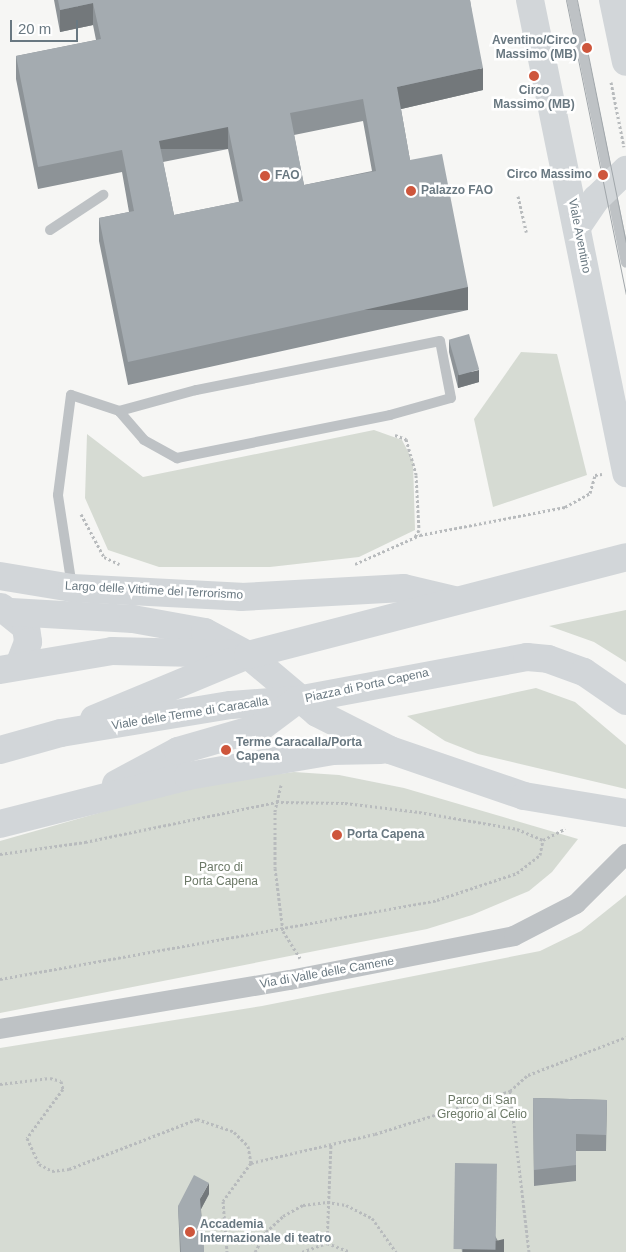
<!DOCTYPE html>
<html>
<head>
<meta charset="utf-8">
<style>
  body { margin:0 }
  #map { position:relative; width:626px; height:1252px; overflow:hidden; background:#f6f6f4; font-family:Helvetica,sans-serif }
  div>[style] { position:absolute }
  [style*='--x'] { left:calc(var(--x)*1px); top:calc(var(--y)*1px); width:calc(var(--w)*1px); rotate:calc(var(--a)*1deg) }
  .green>* { inset:0; background:#d6dbd3 }
  .path>* { height:3px; margin-top:-1.5px; transform-origin:0; background:repeating-linear-gradient(90deg,#b8bbbd 0 2.5px,transparent 0 5px) }
  .lane>* { height:10px; margin:-5px; padding:0 5px; transform-origin:5px; border-radius:5px; background:#bec2c5 }
  .street>* { height:20px; margin:-10px; padding:0 10px; transform-origin:10px; border-radius:10px; background:#bec2c5 }
  .secondary>* { height:28px; margin:-14px; padding:0 14px; transform-origin:14px; border-radius:14px; background:#d2d6d9 }
  .tram>* { height:1px; margin:-0.5px; padding:0 0.5px; transform-origin:0.5px; border-radius:0.5px; background:#a0a6aa }
  .wall>* { inset:0; background:#8d9397 }
  .shaded-wall>* { inset:0; background:#73787b; transform-origin:0 0 }
  .building>* { inset:0; background:#a4abb0; transform-origin:0 0 }
  .dots>* { width:14px; height:14px; translate:-50% -50%; box-sizing:border-box; border:2px solid #fff; border-radius:50% }
  span { translate:-50% -50%; white-space:nowrap; text-align:center; line-height:1.15; -webkit-text-stroke:5px #fff; paint-order:stroke }
  .poi-label { font-size:12px; color:#697881; font-weight:700 }
  .right { translate:-100% -50%; text-align:right }
  .left { translate:0 -50%; text-align:left }
  .street-label { font-size:12px; color:#697881 }
  .park-label { font-size:12px; color:#6c7967 }
  .scale { position:absolute; left:10px; top:20px; width:68px; height:22px; box-sizing:border-box; border:2px solid #697881; border-top:0; padding-left:6px; font-size:15px; line-height:18px; white-space:nowrap; color:#697881; -webkit-text-stroke:4px #fff; paint-order:stroke }
</style>
</head>
<body>
<div id="map">
  <div class="green">
    <div style="clip-path:polygon(521px 352px,557px 354px,587px 475px,493px 507px,474px 419px)"></div>
    <div style="clip-path:polygon(374px 430px,402px 440px,413px 461px,415px 530px,359px 557px,270px 567px,159px 567px,108px 550px,85px 498px,87px 434px,143px 477px)"></div>
    <div style="clip-path:polygon(626px 610px,626px 662px,594px 642px,549px 626px)"></div>
    <div style="clip-path:polygon(536px 688px,575px 702px,626px 745px,626px 789px,478px 754px,445px 741px,407px 716px)"></div>
    <div style="clip-path:polygon(294px 772px,339px 775px,404px 788px,578px 839px,552px 872px,529px 891px,472px 915px,427px 929px,0 1013px,0 841px,197px 785px)"></div>
    <div style="clip-path:polygon(626px 895px,626px 1252px,0 1252px,0 1048px,262px 1006px,540px 951px,581px 931px)"></div>
  </div>
  <div class="path">
    <div style="--x:611;--y:82;--w:66;--a:78.7"></div>
    <div style="--x:518;--y:196;--w:37;--a:77"></div>
    <div style="--x:395;--y:435;--w:12;--a:20"></div>
    <div style="--x:406;--y:439;--w:37;--a:74"></div>
    <div style="--x:416;--y:475;--w:55;--a:86.9"></div>
    <div style="--x:419;--y:530;--w:8;--a:120"></div>
    <div style="--x:81;--y:514;--w:49;--a:61.9"></div>
    <div style="--x:104;--y:557;--w:17;--a:25"></div>
    <div style="--x:355;--y:564;--w:71;--a:-24"></div>
    <div style="--x:420;--y:535;--w:148;--a:-10.9"></div>
    <div style="--x:565;--y:507;--w:29;--a:-29"></div>
    <div style="--x:590;--y:493;--w:19;--a:-74"></div>
    <div style="--x:595;--y:475;--w:7;--a:-8"></div>
    <div style="--x:281;--y:785;--w:28;--a:103"></div>
    <div style="--x:275;--y:812;--w:56;--a:90"></div>
    <div style="--x:275;--y:868;--w:64;--a:82.8"></div>
    <div style="--x:283;--y:931;--w:32;--a:58"></div>
    <div style="--x:0;--y:854;--w:86;--a:-8"></div>
    <div style="--x:85;--y:842;--w:195;--a:-11.8"></div>
    <div style="--x:276;--y:802;--w:69;--a:0.8"></div>
    <div style="--x:345;--y:803;--w:75;--a:6.9"></div>
    <div style="--x:419;--y:812;--w:99;--a:9.8"></div>
    <div style="--x:517;--y:829;--w:28;--a:23"></div>
    <div style="--x:0;--y:979;--w:444;--a:-10.2"></div>
    <div style="--x:437;--y:900;--w:84;--a:-18.6"></div>
    <div style="--x:517;--y:873;--w:29;--a:-38"></div>
    <div style="--x:540;--y:855;--w:15;--a:-79"></div>
    <div style="--x:543;--y:840;--w:25;--a:-27"></div>
    <div style="--x:0;--y:1084;--w:50;--a:-6.8"></div>
    <div style="--x:50;--y:1078;--w:11;--a:15"></div>
    <div style="--x:61;--y:1081;--w:8;--a:76"></div>
    <div style="--x:63;--y:1089;--w:61;--a:126.3"></div>
    <div style="--x:27;--y:1138;--w:29;--a:65"></div>
    <div style="--x:39;--y:1164;--w:15;--a:28"></div>
    <div style="--x:52;--y:1171;--w:17;--a:-7"></div>
    <div style="--x:69;--y:1169;--w:137;--a:-21.3"></div>
    <div style="--x:197;--y:1119;--w:39;--a:19"></div>
    <div style="--x:234;--y:1132;--w:20;--a:45"></div>
    <div style="--x:248;--y:1146;--w:17;--a:80"></div>
    <div style="--x:251;--y:1163;--w:47;--a:126.4"></div>
    <div style="--x:223;--y:1201;--w:51;--a:85.5"></div>
    <div style="--x:251;--y:1163;--w:127;--a:-13.2"></div>
    <div style="--x:375;--y:1134;--w:142;--a:-17.7"></div>
    <div style="--x:327;--y:1243;--w:98;--a:-87.7"></div>
    <div style="--x:255;--y:1252;--w:23;--a:-61"></div>
    <div style="--x:266;--y:1232;--w:23;--a:-43"></div>
    <div style="--x:283;--y:1216;--w:23;--a:-29"></div>
    <div style="--x:303;--y:1205;--w:24;--a:-7"></div>
    <div style="--x:327;--y:1202;--w:19;--a:9"></div>
    <div style="--x:346;--y:1205;--w:29;--a:27"></div>
    <div style="--x:372;--y:1218;--w:42;--a:54.8"></div>
    <div style="--x:302;--y:1252;--w:27;--a:-20"></div>
    <div style="--x:327;--y:1243;--w:25;--a:21"></div>
    <div style="--x:529;--y:1252;--w:162;--a:-96.7"></div>
    <div style="--x:510;--y:1091;--w:24;--a:-42"></div>
    <div style="--x:528;--y:1075;--w:105;--a:-21.2"></div>
  </div>
  <div class="lane">
    <div style="--x:572;--y:0;--w:268;--a:78.4"></div>
    <div style="--x:50;--y:230;--w:64;--a:-33.4"></div>
    <div style="--x:72;--y:587;--w:93;--a:-98.7"></div>
    <div style="--x:58;--y:495;--w:101;--a:-82.6"></div>
    <div style="--x:71;--y:395;--w:51;--a:18.4"></div>
    <div style="--x:119;--y:411;--w:38;--a:49"></div>
    <div style="--x:144;--y:440;--w:38;--a:29"></div>
    <div style="--x:177;--y:458;--w:217;--a:-11.4"></div>
    <div style="--x:390;--y:415;--w:63;--a:-15.6"></div>
    <div style="--x:451;--y:398;--w:58;--a:-100.9"></div>
    <div style="--x:440;--y:341;--w:249;--a:168.6"></div>
    <div style="--x:196;--y:390;--w:80;--a:164.7"></div>
  </div>
  <div class="street">
    <div style="--x:0;--y:1029;--w:294;--a:-9.6"></div>
    <div style="--x:290;--y:980;--w:228;--a:-11.1"></div>
    <div style="--x:514;--y:936;--w:70;--a:-27.3"></div>
    <div style="--x:576;--y:904;--w:71;--a:-45"></div>
  </div>
  <div class="secondary">
    <div style="--x:530;--y:0;--w:483;--a:78.5"></div>
    <div style="--x:613;--y:0;--w:63;--a:78.2"></div>
    <div style="--x:577;--y:227;--w:34;--a:-56"></div>
    <div style="--x:596;--y:199;--w:42;--a:-44"></div>
    <div style="--x:0;--y:576;--w:73;--a:9.5"></div>
    <div style="--x:72;--y:588;--w:169;--a:3"></div>
    <div style="--x:241;--y:597;--w:163;--a:-3.2"></div>
    <div style="--x:404;--y:588;--w:51;--a:13.5"></div>
    <div style="--x:1;--y:607;--w:32;--a:39"></div>
    <div style="--x:26;--y:627;--w:15;--a:82"></div>
    <div style="--x:28;--y:642;--w:25;--a:111"></div>
    <div style="--x:11;--y:612;--w:122;--a:3.3"></div>
    <div style="--x:133;--y:619;--w:73;--a:10.2"></div>
    <div style="--x:205;--y:632;--w:49;--a:28.1"></div>
    <div style="--x:248;--y:655;--w:90;--a:40"></div>
    <div style="--x:317;--y:713;--w:82;--a:26.9"></div>
    <div style="--x:390;--y:750;--w:142;--a:18.9"></div>
    <div style="--x:524;--y:796;--w:103;--a:9.5"></div>
    <div style="--x:0;--y:670;--w:114;--a:-9.6"></div>
    <div style="--x:112;--y:651;--w:127;--a:1.4"></div>
    <div style="--x:94;--y:719;--w:167;--a:-22.6"></div>
    <div style="--x:248;--y:655;--w:390;--a:-14.5"></div>
    <div style="--x:0;--y:750;--w:63;--a:-15.6"></div>
    <div style="--x:61;--y:733;--w:172;--a:-9.4"></div>
    <div style="--x:231;--y:705;--w:66;--a:-4.3"></div>
    <div style="--x:297;--y:700;--w:234;--a:-10.6"></div>
    <div style="--x:527;--y:657;--w:21;--a:5"></div>
    <div style="--x:548;--y:659;--w:38;--a:20"></div>
    <div style="--x:584;--y:672;--w:51;--a:34.6"></div>
    <div style="--x:116;--y:784;--w:70;--a:-28"></div>
    <div style="--x:178;--y:751;--w:86;--a:-16.1"></div>
    <div style="--x:261;--y:727;--w:45;--a:-36.9"></div>
    <div style="--x:0;--y:824;--w:194;--a:-14.3"></div>
    <div style="--x:188;--y:776;--w:146;--a:-9.8"></div>
    <div style="--x:332;--y:751;--w:49;--a:-1.2"></div>
  </div>
  <div class="tram">
    <div style="--x:566;--y:0;--w:302;--a:78.5"></div>
    <div style="--x:577;--y:0;--w:248;--a:78.6"></div>
  </div>
  <div class="wall">
    <div style="clip-path:polygon(evenodd,54px 0,470px 0,483px 90px,401px 109px,410px 160px,468px 310px,128px 385px,99px 241px,99px 218px,129px 212px,122px 172px,38px 189px,16px 79px,16px 56px,96px 40px,93px 25px,60px 32px,54px 0,363px 121px,372px 171px,304px 185px,294px 135px,363px 121px,54px 0,228px 149px,239px 202px,174px 215px,163px 162px,228px 149px)"></div>
    <div style="clip-path:polygon(449px 340px,479px 382px,458px 388px,449px 352px)"></div>
    <div style="clip-path:polygon(533px 1098px,607px 1100px,606px 1151px,576px 1151px,576px 1181px,534px 1186px)"></div>
    <div style="clip-path:polygon(455px 1163px,504px 1252px,462px 1252px,455px 1181px)"></div>
    <div style="clip-path:polygon(209px 1194px,201px 1209px,204px 1252px,180px 1252px,178px 1206px)"></div>
  </div>
  <div class="shaded-wall">
    <div style="clip-path:polygon(93px 3px,93px 25px,60px 32px,60px 10px)"></div>
    <div style="clip-path:polygon(483px 68px,483px 90px,397px 110px,397px 87px)"></div>
    <div style="left:228px;top:127px;width:22px;height:70px;rotate:90deg"></div>
    <div style="left:468px;top:287px;width:23px;height:348px;rotate:90deg"></div>
    <div style="clip-path:polygon(479px 370px,479px 382px,458px 388px,458px 375px)"></div>
    <div style="clip-path:polygon(209px 1183px,209px 1194px,200px 1211px,200px 1199px)"></div>
    <div style="clip-path:polygon(504px 1239px,504px 1252px,463px 1252px,463px 1249px)"></div>
  </div>
  <div class="building">
    <div style="clip-path:polygon(evenodd,58px 0,470px 0,483px 68px,397px 87px,410px 160px,442px 154px,468px 287px,128px 362px,99px 218px,134px 211px,122px 150px,38px 167px,16px 56px,101px 39px,93px 3px,60px 10px,58px 0,363px 99px,376px 171px,304px 185px,290px 113px,363px 99px,58px 0,228px 127px,243px 201px,174px 215px,159px 141px,228px 127px)"></div>
    <div style="left:469px;top:334px;width:37px;height:21px;rotate:74deg"></div>
    <div style="clip-path:polygon(533px 1098px,607px 1100px,606px 1135px,576px 1134px,576px 1165px,534px 1170px)"></div>
    <div style="left:455px;top:1163px;width:42px;height:86px;rotate:1deg"></div>
    <div style="clip-path:polygon(194px 1175px,209px 1183px,200px 1199px,204px 1252px,181px 1252px,178px 1206px)"></div>
  </div>
  <div class="dots">
    <div style="left:587px;top:48px;background:#ce563c"></div>
    <div style="left:534px;top:76px;background:#ce563c"></div>
    <div style="left:603px;top:175px;background:#ce563c"></div>
    <div style="left:265px;top:176px;background:#ce563c"></div>
    <div style="left:411px;top:191px;background:#ce563c"></div>
    <div style="left:226px;top:750px;background:#ce563c"></div>
    <div style="left:337px;top:835px;background:#ce563c"></div>
    <div style="left:190px;top:1232px;background:#ce563c"></div>
  </div>
  <div class="poi-label">
    <span class="right" style="left:577px;top:48px">Aventino/Circo<br>Massimo (MB)</span>
    <span style="left:534px;top:98px">Circo<br>Massimo (MB)</span>
    <span class="right" style="left:592px;top:175px">Circo Massimo</span>
    <span class="left" style="left:275px;top:176px">FAO</span>
    <span class="left" style="left:421px;top:191px">Palazzo FAO</span>
    <span class="left" style="left:236px;top:750px">Terme Caracalla/Porta<br>Capena</span>
    <span class="left" style="left:347px;top:835px">Porta Capena</span>
    <span class="left" style="left:200px;top:1232px">Accademia<br>Internazionale di teatro</span>
  </div>
  <div class="street-label">
    <span style="left:579px;top:236px;rotate:79deg">Viale Aventino</span>
    <span style="left:154px;top:591px;rotate:3deg">Largo delle Vittime del Terrorismo</span>
    <span style="left:367px;top:686px;rotate:-12deg">Piazza di Porta Capena</span>
    <span style="left:190px;top:714px;rotate:-9deg">Viale delle Terme di Caracalla</span>
    <span style="left:327px;top:973px;rotate:-10deg">Via di Valle delle Camene</span>
  </div>
  <div class="park-label">
    <span style="left:221px;top:875px">Parco di<br>Porta Capena</span>
    <span style="left:482px;top:1108px">Parco di San<br>Gregorio al Celio</span>
  </div>
  <div class="scale">20 m</div>
</div>
</body>
</html>
